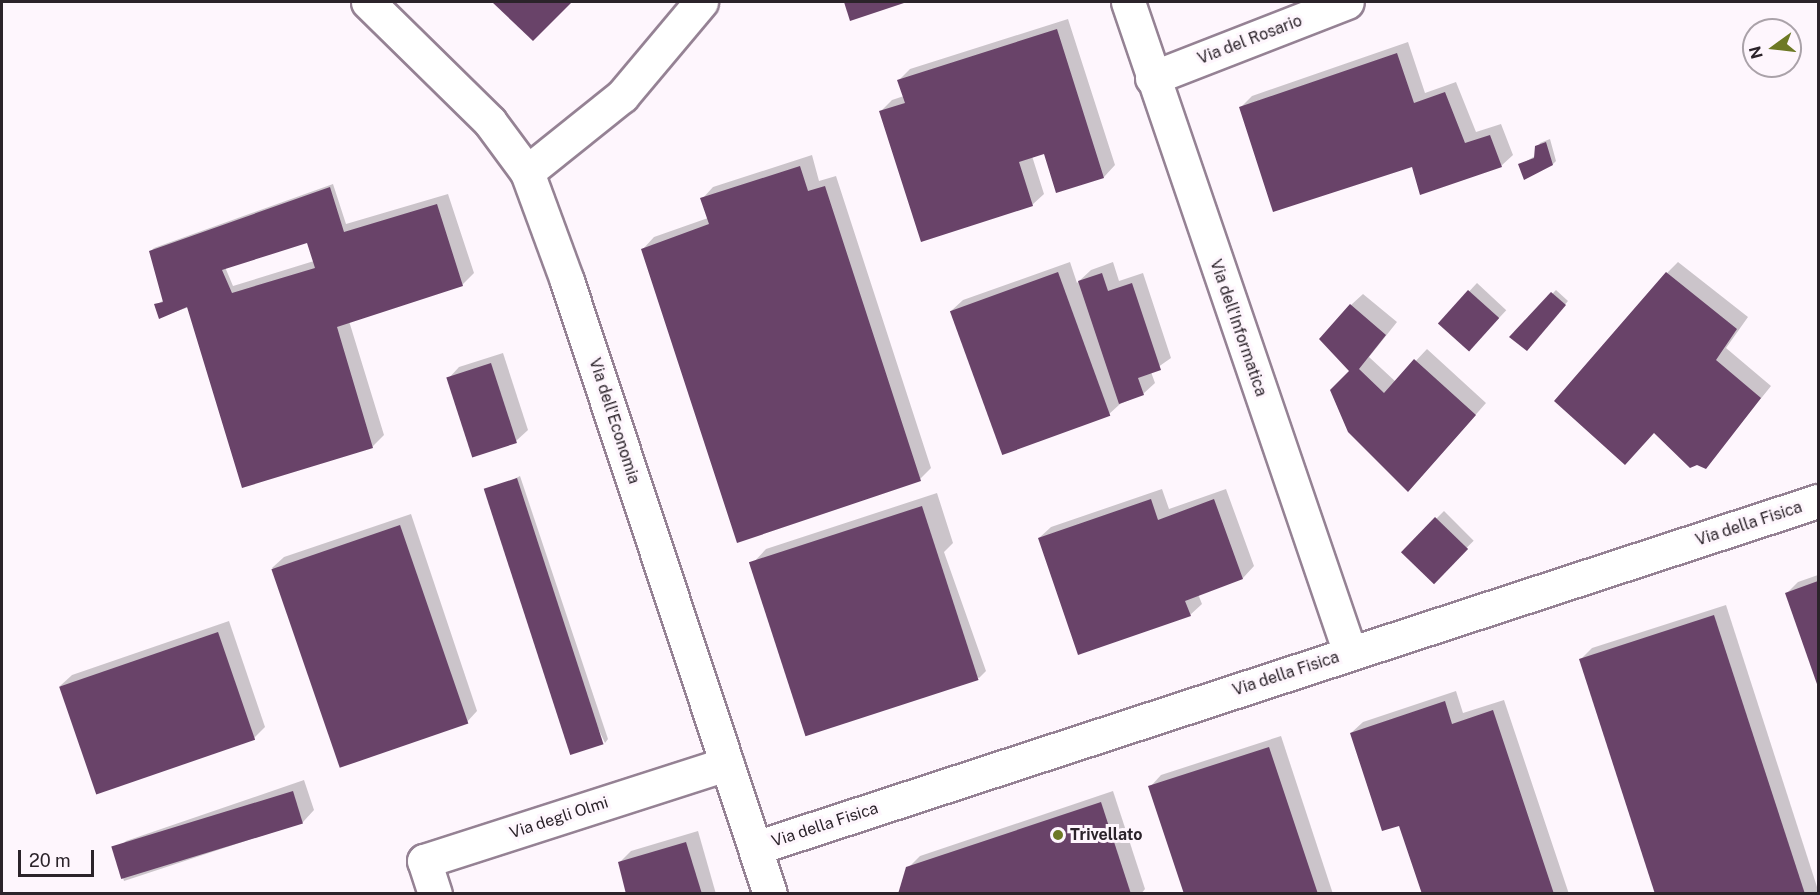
<!DOCTYPE html>
<html>
<head>
<meta charset="utf-8">
<style>
  body { margin:0 }
  #map { position:relative; width:1820px; height:895px; overflow:hidden; background:#fef6fd; font-family:"Public Sans",sans-serif }
  div>[style] { position:absolute }
  [style*='--x'] { left:calc(var(--x)*1px); top:calc(var(--y)*1px); width:calc(var(--w)*1px); rotate:calc(var(--a)*1deg) }
  .shadow>* { inset:0; background:#0003; transform-origin:0 0 }
  .building>* { inset:0; background:#694369; transform-origin:0 0 }
  .roads { filter:drop-shadow(2px 0 #958294) drop-shadow(-2px 0 #958294) drop-shadow(0 2px #958294) drop-shadow(0 -2px #958294) }
  .minor>* { height:33px; margin:-16.5px; padding:0 16.5px; transform-origin:16.5px; border-radius:16.5px; background:#fff }
  .major>* { height:33px; margin:-16.5px; padding:0 16.5px; transform-origin:16.5px; border-radius:16.5px; background:#fff }
  .dots>* { width:16px; height:16px; translate:-50% -50%; box-sizing:border-box; border:3px solid #fef6fd; border-radius:50% }
  span { translate:-50% -50%; white-space:nowrap; text-align:center; line-height:1.15; -webkit-text-stroke:6px #fef6fd; paint-order:stroke }
  .street-label { font-size:16px; color:#2b232a }
  .poi-label { font-size:16px; color:#2b232a; font-weight:700 }
  .left { translate:0 -50%; text-align:left }
  .frame { position:absolute; inset:0; border:3px solid #2b232a; pointer-events:none }
  .north { position:absolute; left:1742px; top:18px; width:60px; height:60px; box-sizing:border-box; background:#fef6fd; border:2px solid #aaa2a9; border-radius:50%; rotate:255deg; font-size:16px; font-weight:700; line-height:24px; text-align:center; color:#2b232a }
  .north::after { content:''; display:block; margin:auto; width:21px; height:27px; background:#6d7925; clip-path:polygon(50% 0,100% 100%,50% 72%,0 100%) }
  .scale { position:absolute; left:18px; top:850px; width:76px; height:27px; box-sizing:border-box; border:3px solid #2b232a; border-top:0; padding-left:8px; font-size:18px; line-height:21px; white-space:nowrap; color:#2b232a; -webkit-text-stroke:4px #fef6fd; paint-order:stroke }
</style>
</head>
<body>
<div id="map">
  <div class="shadow">
    <div style="clip-path:polygon(494px 2px,570px 2px,533px 39px)"></div>
    <div style="clip-path:polygon(845px 2px,903px 2px,851px 19px)"></div>
    <div style="clip-path:polygon(1068px 19px,1115px 165px,1104px 177px,1045px 152px,1032px 156px,1044px 194px,1032px 205px,881px 111px,892px 100px,904px 96px,899px 80px,910px 69px)"></div>
    <div style="clip-path:polygon(1408px 42px,1425px 93px,1456px 82px,1476px 132px,1501px 124px,1513px 155px,1501px 166px,1413px 165px,1241px 107px,1252px 96px)"></div>
    <div style="clip-path:polygon(1550px 139px,1556px 161px,1553px 164px,1520px 165px,1535px 156px,1540px 143px)"></div>
    <div style="clip-path:polygon(812px 155px,819px 181px,836px 176px,931px 468px,920px 479px,643px 249px,654px 237px,708px 218px,702px 199px,713px 187px)"></div>
    <div style="clip-path:polygon(evenodd,333px 184px,346px 224px,448px 194px,474px 273px,462px 285px,349px 321px,384px 435px,372px 447px,189px 307px,160px 317px,156px 305px,164px 300px,151px 251px,154px 248px,333px 184px,308px 241px,314px 261px,233px 286px,225px 267px,308px 241px)"></div>
    <div style="clip-path:polygon(1070px 262px,1077px 283px,1091px 270px,1113px 262px,1119px 281px,1143px 273px,1171px 358px,1151px 372px,1155px 383px,1143px 394px,1120px 404px,1108px 415px,951px 311px,963px 300px)"></div>
    <div style="clip-path:polygon(1678px 262px,1748px 317px,1726px 348px,1771px 386px,1706px 467px,1655px 431px,1667px 273px)"></div>
    <div style="left:1477px;top:283px;width:40px;height:55px;rotate:43deg"></div>
    <div style="clip-path:polygon(1556px 290px,1568px 301px,1530px 346px,1511px 337px)"></div>
    <div style="clip-path:polygon(1363px 294px,1397px 322px,1369px 357px,1396px 382px,1427px 349px,1486px 403px,1419px 479px,1351px 371px,1351px 305px)"></div>
    <div style="clip-path:polygon(503px 353px,528px 430px,516px 441px,448px 379px,459px 367px)"></div>
    <div style="clip-path:polygon(520px 476px,608px 739px,605px 743px,487px 493px)"></div>
    <div style="clip-path:polygon(1162px 489px,1169px 509px,1226px 489px,1254px 566px,1243px 578px,1198px 594px,1202px 604px,1190px 615px,1039px 538px,1051px 527px)"></div>
    <div style="clip-path:polygon(937px 493px,953px 543px,944px 552px,986px 671px,979px 678px,752px 564px,766px 549px)"></div>
    <div style="left:1444px;top:511px;width:42px;height:58px;rotate:45deg"></div>
    <div style="clip-path:polygon(411px 514px,477px 711px,466px 723px,272px 568px,284px 557px)"></div>
    <div style="clip-path:polygon(1818px 575px,1818px 684px,1787px 593px,1798px 582px)"></div>
    <div style="clip-path:polygon(1726px 605px,1818px 890px,1818px 894px,1657px 894px,1581px 659px,1592px 648px)"></div>
    <div style="clip-path:polygon(229px 621px,265px 727px,254px 738px,60px 686px,72px 675px)"></div>
    <div style="clip-path:polygon(1456px 691px,1463px 713px,1504px 700px,1569px 894px,1423px 894px,1400px 824px,1351px 733px,1363px 722px)"></div>
    <div style="clip-path:polygon(1281px 736px,1333px 894px,1185px 894px,1150px 787px,1161px 775px)"></div>
    <div style="clip-path:polygon(304px 780px,314px 810px,303px 822px,124px 881px,115px 852px,126px 841px)"></div>
    <div style="clip-path:polygon(1113px 791px,1145px 889px,1141px 894px,900px 894px,908px 868px,920px 856px)"></div>
    <div style="clip-path:polygon(698px 831px,716px 894px,628px 894px,619px 863px,631px 851px)"></div>
  </div>
  <div class="building">
    <div style="clip-path:polygon(492px 2px,572px 2px,533px 41px)"></div>
    <div style="clip-path:polygon(844px 2px,907px 2px,850px 21px)"></div>
    <div style="clip-path:polygon(1057px 29px,1104px 178px,1056px 193px,1044px 154px,1019px 162px,1033px 206px,921px 242px,879px 111px,905px 103px,897px 80px)"></div>
    <div style="clip-path:polygon(1397px 53px,1414px 103px,1445px 92px,1465px 143px,1490px 135px,1502px 167px,1420px 195px,1412px 167px,1273px 212px,1239px 107px)"></div>
    <div style="clip-path:polygon(1546px 142px,1553px 165px,1524px 180px,1518px 164px,1534px 158px,1535px 146px)"></div>
    <div style="clip-path:polygon(800px 166px,808px 191px,825px 186px,921px 481px,737px 543px,641px 249px,709px 224px,700px 198px)"></div>
    <div style="clip-path:polygon(evenodd,330px 187px,344px 232px,437px 204px,463px 286px,337px 327px,373px 448px,242px 488px,187px 307px,159px 319px,154px 304px,163px 302px,149px 251px,330px 187px,307px 243px,315px 268px,232px 293px,222px 270px,307px 243px)"></div>
    <div style="left:1058px;top:272px;width:153px;height:115px;rotate:70deg"></div>
    <div style="clip-path:polygon(1666px 272px,1737px 329px,1716px 360px,1761px 398px,1706px 469px,1697px 465px,1690px 468px,1654px 433px,1625px 465px,1554px 401px)"></div>
    <div style="clip-path:polygon(1102px 273px,1108px 291px,1132px 283px,1161px 370px,1138px 378px,1144px 395px,1119px 404px,1078px 281px)"></div>
    <div style="left:1468px;top:290px;width:42px;height:45px;rotate:42deg"></div>
    <div style="clip-path:polygon(1551px 292px,1566px 305px,1527px 351px,1509px 337px)"></div>
    <div style="clip-path:polygon(1350px 304px,1386px 335px,1359px 369px,1384px 393px,1414px 359px,1476px 415px,1408px 492px,1348px 432px,1330px 390px,1349px 371px,1319px 339px)"></div>
    <div style="left:491px;top:363px;width:84px;height:47px;rotate:72deg"></div>
    <div style="left:517px;top:478px;width:280px;height:35px;rotate:72deg"></div>
    <div style="clip-path:polygon(1151px 499px,1158px 520px,1214px 499px,1243px 579px,1185px 601px,1191px 616px,1078px 655px,1038px 538px)"></div>
    <div style="left:922px;top:506px;width:183px;height:182px;rotate:72deg"></div>
    <div style="left:1435px;top:517px;width:46px;height:49px;rotate:44deg"></div>
    <div style="left:400px;top:525px;width:210px;height:136px;rotate:71deg"></div>
    <div style="clip-path:polygon(1818px 581px,1818px 687px,1785px 593px)"></div>
    <div style="clip-path:polygon(1714px 615px,1805px 894px,1655px 894px,1579px 659px)"></div>
    <div style="left:218px;top:632px;width:114px;height:168px;rotate:71deg"></div>
    <div style="clip-path:polygon(1445px 701px,1452px 724px,1493px 710px,1554px 894px,1422px 894px,1399px 826px,1382px 831px,1350px 733px)"></div>
    <div style="clip-path:polygon(1269px 747px,1318px 894px,1184px 894px,1148px 786px)"></div>
    <div style="left:293px;top:791px;width:34px;height:190px;rotate:73deg"></div>
    <div style="clip-path:polygon(1101px 802px,1131px 894px,898px 894px,906px 867px)"></div>
    <div style="clip-path:polygon(686px 842px,702px 894px,626px 894px,618px 862px)"></div>
  </div>
  <div class="roads">
    <div class="minor">
      <div style="--x:1128;--y:2;--w:688;--a:71.17"></div>
      <div style="--x:1152;--y:78;--w:209;--a:-21.3"></div>
      <div style="--x:527;--y:172;--w:122;--a:-38.7"></div>
      <div style="--x:622;--y:96;--w:123;--a:-50"></div>
      <div style="--x:755;--y:848;--w:1118;--a:-18.08"></div>
      <div style="--x:435;--y:894;--w:35;--a:-108"></div>
      <div style="--x:424;--y:861;--w:318;--a:-17.8"></div>
    </div>
    <div class="major">
      <div style="--x:368;--y:2;--w:171;--a:44.5"></div>
      <div style="--x:490;--y:122;--w:62;--a:53.5"></div>
      <div style="--x:527;--y:172;--w:116;--a:69.8"></div>
      <div style="--x:567;--y:281;--w:646;--a:71.68"></div>
    </div>
  </div>
  <div class="dots">
    <div style="left:1058px;top:835px;background:#6d7925"></div>
  </div>
  <div class="street-label">
    <span style="left:1250px;top:40px;rotate:-21deg">Via del Rosario</span>
    <span style="left:1238px;top:328px;rotate:71deg">Via dell'Informatica</span>
    <span style="left:614px;top:421px;rotate:72deg">Via dell'Economia</span>
    <span style="left:1749px;top:524px;rotate:-18deg">Via della Fisica</span>
    <span style="left:1286px;top:674px;rotate:-18deg">Via della Fisica</span>
    <span style="left:559px;top:818px;rotate:-18deg">Via degli Olmi</span>
    <span style="left:825px;top:825px;rotate:-18deg">Via della Fisica</span>
  </div>
  <div class="poi-label">
    <span class="left" style="left:1070px;top:835px">Trivellato</span>
  </div>
  <div class="frame"></div>
  <div class="north">N</div>
  <div class="scale">20 m</div>
</div>
</body>
</html>
